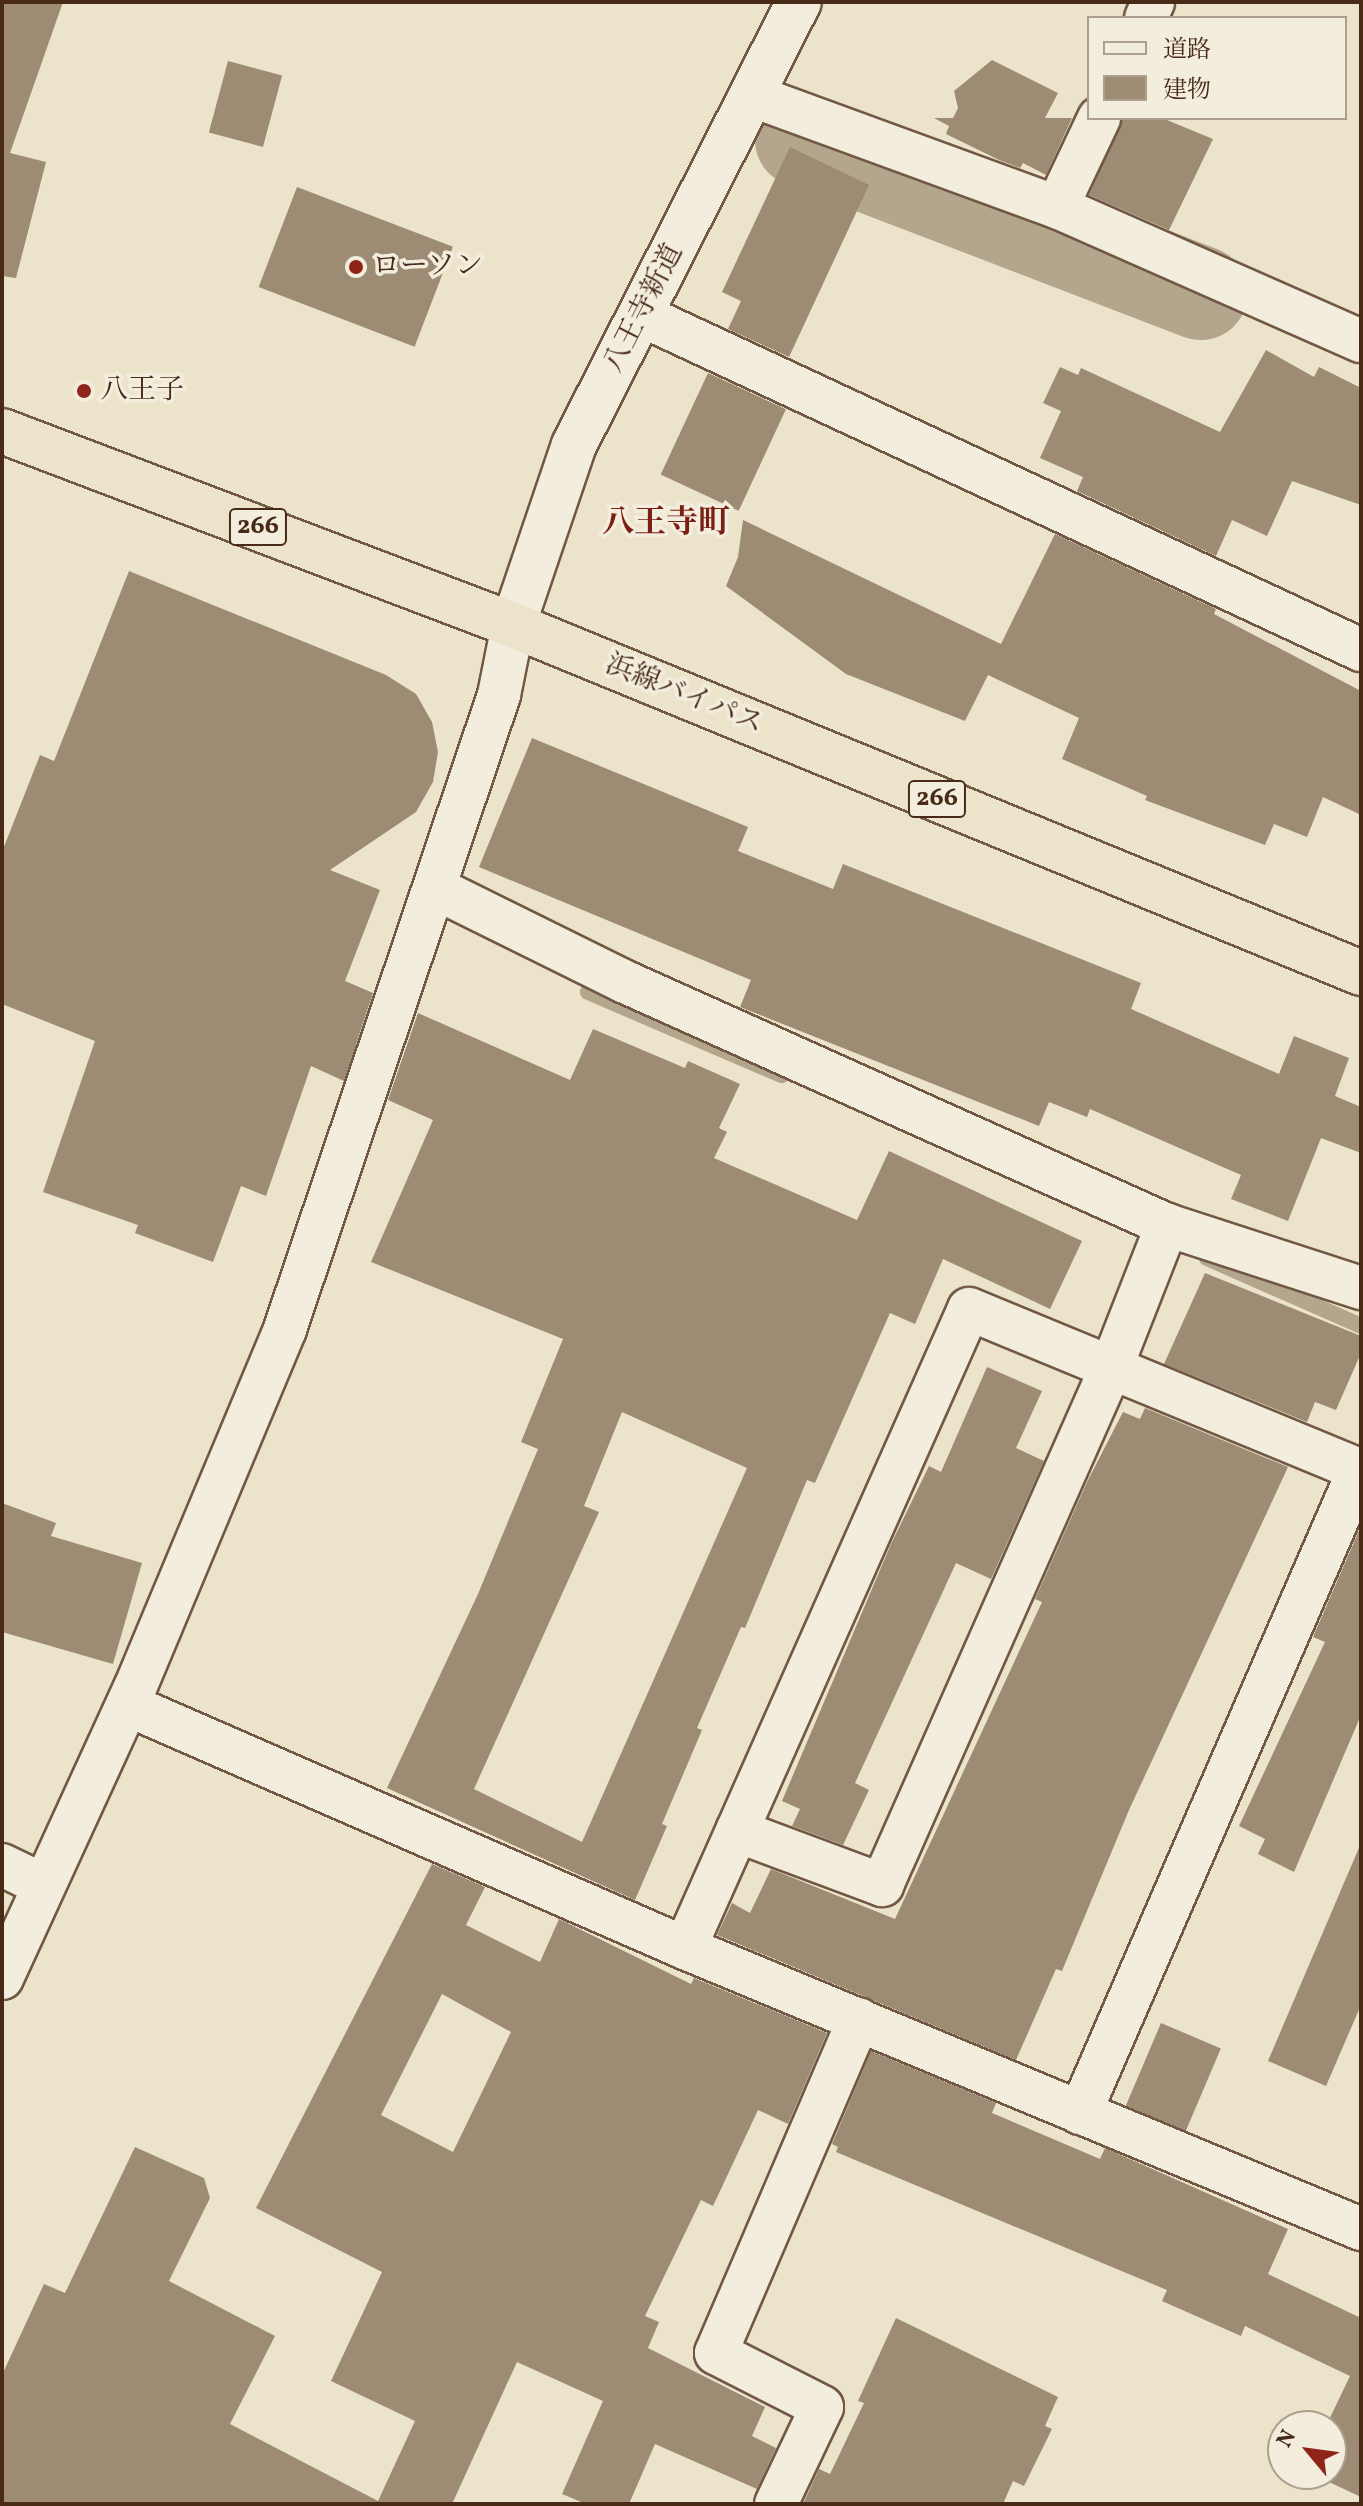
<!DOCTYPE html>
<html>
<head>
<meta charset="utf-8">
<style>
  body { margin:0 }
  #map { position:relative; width:1363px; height:2506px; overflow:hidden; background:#ebe4ca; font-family:Vollkorn,"Noto Serif JP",serif }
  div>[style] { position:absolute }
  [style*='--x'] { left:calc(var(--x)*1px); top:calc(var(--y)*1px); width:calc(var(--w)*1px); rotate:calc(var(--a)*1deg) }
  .stream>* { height:16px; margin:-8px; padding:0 8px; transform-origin:8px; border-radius:8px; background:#b4a58d }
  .river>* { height:94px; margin:-47px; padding:0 47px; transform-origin:47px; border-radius:47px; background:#b4a58d }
  .building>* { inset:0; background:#9d8b74; transform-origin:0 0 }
  .roads { filter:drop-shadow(2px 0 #715844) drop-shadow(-2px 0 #715844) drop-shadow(0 2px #715844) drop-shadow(0 -2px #715844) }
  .minor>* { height:42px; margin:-21px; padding:0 21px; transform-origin:21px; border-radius:21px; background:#f2eddd }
  .tertiary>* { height:44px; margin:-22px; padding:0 22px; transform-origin:22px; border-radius:22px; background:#f2eddd }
  .trunk>* { height:44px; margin:-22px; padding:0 22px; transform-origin:22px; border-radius:22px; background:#ebe4ca }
  .dots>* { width:22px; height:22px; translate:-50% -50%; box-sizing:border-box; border:4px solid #f2eddd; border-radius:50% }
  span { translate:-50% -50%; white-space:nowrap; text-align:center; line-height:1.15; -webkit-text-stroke:7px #f2eddd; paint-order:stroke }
  .shield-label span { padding:2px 6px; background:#f2eddd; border:2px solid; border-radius:6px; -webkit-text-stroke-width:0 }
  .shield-label { font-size:26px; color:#482a17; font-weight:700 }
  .poi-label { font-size:28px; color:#482a17 }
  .left { translate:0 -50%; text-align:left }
  .street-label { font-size:28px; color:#482a17 }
  .quarter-label { font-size:32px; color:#7a1f14; font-weight:700 }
  .frame { position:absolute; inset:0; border:4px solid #482a17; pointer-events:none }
  .legend { position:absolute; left:1087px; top:16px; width:260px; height:104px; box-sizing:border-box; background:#f2eddd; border:2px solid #ae9f8e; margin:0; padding:10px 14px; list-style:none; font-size:24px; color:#482a17 }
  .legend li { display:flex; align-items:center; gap:16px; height:40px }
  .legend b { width:40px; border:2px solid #ae9f8e }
  .north { position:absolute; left:1267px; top:2410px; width:80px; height:80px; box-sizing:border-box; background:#f2eddd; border:2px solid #ae9f8e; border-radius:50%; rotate:299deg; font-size:22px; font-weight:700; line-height:32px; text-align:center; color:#482a17 }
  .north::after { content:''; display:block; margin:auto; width:28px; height:36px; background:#8f2418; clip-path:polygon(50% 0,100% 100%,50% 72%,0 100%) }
</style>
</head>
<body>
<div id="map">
  <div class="stream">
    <div style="--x:588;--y:992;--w:211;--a:23.2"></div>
    <div style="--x:1207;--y:1258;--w:168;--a:23.8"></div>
  </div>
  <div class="river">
    <div style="--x:802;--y:140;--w:427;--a:21"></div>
  </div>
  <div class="building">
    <div style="clip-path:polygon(2px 2px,63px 2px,10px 153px,46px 162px,16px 278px,2px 276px)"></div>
    <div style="clip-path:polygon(992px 60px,1058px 93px,1045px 118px,1072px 118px,1046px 175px,1023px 163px,1020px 168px,999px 160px,946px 134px,949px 126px,934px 118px,953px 118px,958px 108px,954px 91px)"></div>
    <div style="left:228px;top:61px;width:56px;height:74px;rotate:15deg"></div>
    <div style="clip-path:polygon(1123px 118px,1162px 118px,1213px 139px,1169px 230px,1089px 195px)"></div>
    <div style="clip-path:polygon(790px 147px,869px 185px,789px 357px,728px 329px,741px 301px,722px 292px)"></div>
    <div style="left:297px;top:187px;width:167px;height:107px;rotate:21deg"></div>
    <div style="clip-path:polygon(1266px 350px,1314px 377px,1319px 367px,1361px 388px,1361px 505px,1292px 481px,1267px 536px,1232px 520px,1216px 556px,1077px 491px,1083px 477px,1040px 458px,1061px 411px,1043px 403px,1060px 367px,1078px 375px,1081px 368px,1220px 432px)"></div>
    <div style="left:708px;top:373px;width:86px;height:112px;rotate:25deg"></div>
    <div style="clip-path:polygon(743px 520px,1001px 644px,1055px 534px,1216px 609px,1214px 614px,1361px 691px,1361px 815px,1323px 797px,1307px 837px,1274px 824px,1265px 845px,1145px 800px,1147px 796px,1062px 759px,1079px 718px,988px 675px,965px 721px,846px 674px,726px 586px,738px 557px)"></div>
    <div style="clip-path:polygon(129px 571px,386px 675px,416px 694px,432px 722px,438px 752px,433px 782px,416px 812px,330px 870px,380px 890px,345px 981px,373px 993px,344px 1081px,311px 1066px,266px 1196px,241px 1186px,213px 1262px,135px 1233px,138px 1225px,43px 1192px,95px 1041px,2px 1004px,2px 852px,40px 755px,54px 761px)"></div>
    <div style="clip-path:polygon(532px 738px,748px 827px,738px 851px,833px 889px,843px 864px,1141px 983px,1131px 1009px,1279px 1074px,1294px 1036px,1349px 1058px,1335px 1096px,1361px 1107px,1361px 1153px,1321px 1138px,1288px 1221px,1231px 1199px,1241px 1175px,1090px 1109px,1087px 1117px,1049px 1102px,1039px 1126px,740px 1007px,751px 980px,479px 867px)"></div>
    <div style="clip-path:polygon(evenodd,418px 1013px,570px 1080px,593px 1029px,685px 1068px,688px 1061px,740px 1084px,719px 1128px,727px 1132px,714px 1158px,857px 1220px,889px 1151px,1082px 1241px,1050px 1309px,943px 1259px,915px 1324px,890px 1313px,815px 1483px,807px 1480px,745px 1628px,741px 1627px,697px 1728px,702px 1730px,662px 1824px,667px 1826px,635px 1900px,387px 1788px,478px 1594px,538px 1449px,521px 1442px,563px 1339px,371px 1262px,433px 1120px,388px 1100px,418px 1013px,622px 1412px,747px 1468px,582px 1842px,474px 1789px,599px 1512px,584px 1506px,622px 1412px)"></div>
    <div style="clip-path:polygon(1205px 1273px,1361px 1336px,1361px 1353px,1336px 1410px,1315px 1402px,1307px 1422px,1164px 1364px)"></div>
    <div style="clip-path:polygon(987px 1367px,1042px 1391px,1016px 1448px,1044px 1461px,991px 1579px,956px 1563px,855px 1783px,869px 1790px,843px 1845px,792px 1826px,800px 1809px,782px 1801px,891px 1544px,929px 1466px,941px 1472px)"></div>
    <div style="clip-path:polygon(1145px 1408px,1288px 1467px,1129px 1810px,1062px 1971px,1056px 1969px,1016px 2060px,717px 1935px,732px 1903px,750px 1913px,771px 1869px,895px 1919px,1042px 1602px,1035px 1599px,1087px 1482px,1123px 1412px,1140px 1419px)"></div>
    <div style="clip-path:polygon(2px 1503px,56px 1523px,51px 1536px,142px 1563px,113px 1664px,2px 1632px)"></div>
    <div style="clip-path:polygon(1361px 1526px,1361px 1715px,1294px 1872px,1258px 1854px,1265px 1839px,1239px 1826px,1325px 1642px,1313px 1637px)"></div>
    <div style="clip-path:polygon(1361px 1843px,1361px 2005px,1326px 2086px,1268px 2061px)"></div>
    <div style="clip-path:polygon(evenodd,432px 1864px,485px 1887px,466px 1925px,540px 1962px,559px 1919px,691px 1984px,694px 1978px,827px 2033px,788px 2124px,758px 2110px,713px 2206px,701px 2200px,645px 2316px,659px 2322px,648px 2348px,765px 2407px,752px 2436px,776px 2448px,757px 2489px,655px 2444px,629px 2504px,586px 2504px,562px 2494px,603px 2401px,517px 2362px,452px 2504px,2px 2504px,2px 2375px,44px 2284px,65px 2293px,135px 2147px,204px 2178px,210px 2198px,169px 2281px,275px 2336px,230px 2424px,378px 2501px,415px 2421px,331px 2381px,382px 2272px,256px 2208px,432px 1864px,442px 1994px,511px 2032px,453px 2152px,381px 2115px,442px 1994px)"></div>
    <div style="left:1161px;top:2023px;width:65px;height:90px;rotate:23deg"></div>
    <div style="clip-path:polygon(871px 2051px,996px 2103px,992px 2113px,1100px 2159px,1105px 2148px,1288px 2229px,1268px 2274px,1361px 2318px,1361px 2497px,1312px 2474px,1331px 2474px,1331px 2426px,1326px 2426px,1350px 2376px,1245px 2326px,1241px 2336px,1162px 2301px,1167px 2290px,836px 2152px,838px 2147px,832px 2144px)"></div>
    <div style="clip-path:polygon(896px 2318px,1058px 2397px,1045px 2426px,1052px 2429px,1024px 2486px,1013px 2481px,1003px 2504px,803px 2504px,819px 2469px,830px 2474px,864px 2403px,858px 2401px)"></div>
  </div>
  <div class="roads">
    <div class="minor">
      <div style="--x:1146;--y:18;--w:17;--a:-66"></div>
      <div style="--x:753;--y:96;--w:324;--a:20.1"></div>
      <div style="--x:1057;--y:207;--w:332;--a:23.8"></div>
      <div style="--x:1057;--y:207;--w:98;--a:-64.7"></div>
      <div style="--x:641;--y:315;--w:794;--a:24.95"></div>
      <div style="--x:435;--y:888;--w:210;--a:26.3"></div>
      <div style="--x:623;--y:981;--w:596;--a:24.16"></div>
      <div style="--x:1167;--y:1225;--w:204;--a:18"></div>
      <div style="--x:128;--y:1705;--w:608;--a:23.57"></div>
      <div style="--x:685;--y:1948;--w:732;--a:22.57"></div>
      <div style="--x:737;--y:1831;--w:155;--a:20.4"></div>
      <div style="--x:882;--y:1885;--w:565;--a:-66.11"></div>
      <div style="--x:1111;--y:1368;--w:154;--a:-68.6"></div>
      <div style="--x:2;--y:1865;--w:46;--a:26"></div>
      <div style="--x:685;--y:1948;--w:699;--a:-66.04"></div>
      <div style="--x:969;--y:1309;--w:422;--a:22.4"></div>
      <div style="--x:1359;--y:1470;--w:701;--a:113.46"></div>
      <div style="--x:2;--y:1978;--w:319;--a:-65.4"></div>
      <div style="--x:135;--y:1688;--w:389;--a:-67.3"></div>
      <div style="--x:285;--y:1329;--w:669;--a:-71.35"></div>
      <div style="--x:499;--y:695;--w:71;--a:-78.7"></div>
      <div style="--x:776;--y:2504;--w:107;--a:-64.6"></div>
      <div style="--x:822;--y:2407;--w:119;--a:-153"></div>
      <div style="--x:716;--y:2353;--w:363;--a:-66.8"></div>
    </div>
    <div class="tertiary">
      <div style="--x:513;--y:625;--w:190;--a:-71.3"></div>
      <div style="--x:574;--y:445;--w:497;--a:-63.1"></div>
    </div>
    <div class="trunk">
      <div style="--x:2;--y:431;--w:547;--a:20.79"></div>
      <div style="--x:513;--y:625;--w:917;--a:22.31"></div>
    </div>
  </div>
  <div class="dots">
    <div style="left:356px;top:267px;background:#8f2418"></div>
    <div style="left:84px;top:391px;background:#8f2418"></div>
  </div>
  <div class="shield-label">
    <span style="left:258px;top:527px">266</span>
    <span style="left:937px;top:799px">266</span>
  </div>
  <div class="poi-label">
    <span class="left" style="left:372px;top:267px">ローソン</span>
    <span class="left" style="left:100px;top:391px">八王子</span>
  </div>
  <div class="street-label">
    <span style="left:644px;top:309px;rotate:-63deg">八王寺新道</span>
    <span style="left:684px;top:695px;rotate:22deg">浜線バイパス</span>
  </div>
  <div class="quarter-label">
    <span style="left:666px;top:524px">八王寺町</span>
  </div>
  <div class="frame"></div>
  <ul class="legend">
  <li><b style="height:10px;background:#f2eddd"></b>道路</li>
  <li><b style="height:22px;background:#9d8b74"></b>建物</li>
  </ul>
  <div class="north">N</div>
</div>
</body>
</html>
